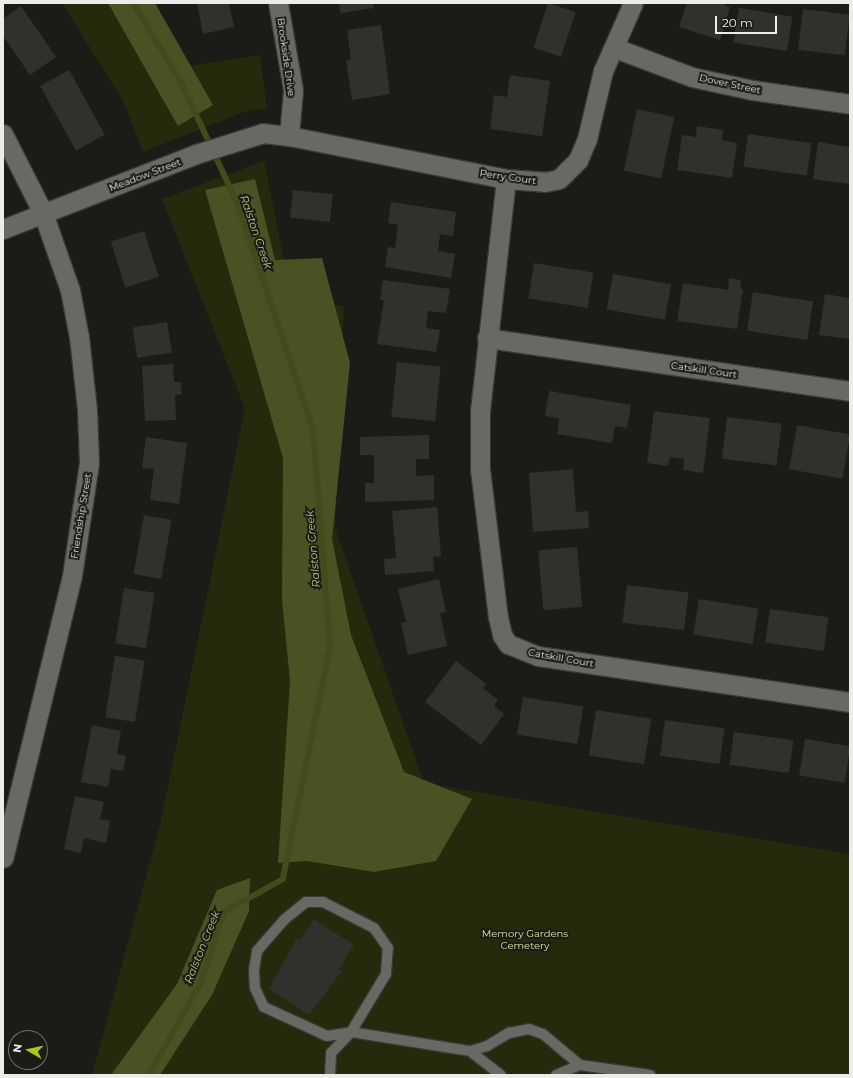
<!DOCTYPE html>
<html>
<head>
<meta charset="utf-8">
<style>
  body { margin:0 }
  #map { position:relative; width:853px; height:1078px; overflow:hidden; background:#1b1c18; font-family:Montserrat,sans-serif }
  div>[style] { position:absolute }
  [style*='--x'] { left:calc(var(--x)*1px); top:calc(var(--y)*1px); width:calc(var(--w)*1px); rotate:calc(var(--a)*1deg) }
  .green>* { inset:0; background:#242a0b }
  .forest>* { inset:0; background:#495223 }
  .stream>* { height:6px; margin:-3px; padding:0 3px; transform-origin:3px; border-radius:3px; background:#414b1b }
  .building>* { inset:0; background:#2f312c; transform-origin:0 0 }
  .roads { filter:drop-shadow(1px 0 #393936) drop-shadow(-1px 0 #393936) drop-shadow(0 1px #393936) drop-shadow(0 -1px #393936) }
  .lane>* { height:10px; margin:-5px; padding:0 5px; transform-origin:5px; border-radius:5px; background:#686963 }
  .street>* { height:19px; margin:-9.5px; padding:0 9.5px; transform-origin:9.5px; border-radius:9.5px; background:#686963 }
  span { translate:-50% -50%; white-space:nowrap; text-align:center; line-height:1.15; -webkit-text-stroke:4px #1b1c18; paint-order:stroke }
  .street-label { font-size:10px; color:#ecece9 }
  .park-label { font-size:10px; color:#d4e699 }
  .water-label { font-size:11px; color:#b9ca7f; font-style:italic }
  .frame { position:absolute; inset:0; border:4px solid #ecece9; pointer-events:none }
  .north { position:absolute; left:8px; top:1030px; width:40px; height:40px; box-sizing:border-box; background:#1b1c18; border:1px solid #6f6f6c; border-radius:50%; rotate:279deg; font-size:11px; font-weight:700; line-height:16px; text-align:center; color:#ecece9 }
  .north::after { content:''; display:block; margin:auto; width:14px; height:18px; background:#acc613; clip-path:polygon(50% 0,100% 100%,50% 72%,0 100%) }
  .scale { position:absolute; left:715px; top:16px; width:62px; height:18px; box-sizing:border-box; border:2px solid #ecece9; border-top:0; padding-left:5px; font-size:12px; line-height:14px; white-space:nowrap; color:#ecece9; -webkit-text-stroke:3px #1b1c18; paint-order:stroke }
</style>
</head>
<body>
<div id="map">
  <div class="green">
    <div style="clip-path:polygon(62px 3px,155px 3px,188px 66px,260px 55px,267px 109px,249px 110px,143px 152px,124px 102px)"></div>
    <div style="clip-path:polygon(264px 161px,291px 296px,344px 306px,335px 528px,424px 783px,850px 854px,850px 1075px,92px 1075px,160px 825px,245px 409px,162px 199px)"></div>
  </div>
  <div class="forest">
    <div style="clip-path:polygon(108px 3px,155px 3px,213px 105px,178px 126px)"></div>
    <div style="clip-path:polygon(255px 179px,275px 260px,322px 258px,350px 363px,332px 539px,351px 635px,404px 772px,472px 799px,436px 861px,374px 872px,307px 861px,278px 863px,290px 681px,282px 600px,283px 458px,205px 190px)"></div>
    <div style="clip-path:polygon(250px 878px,249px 911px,212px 995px,160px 1075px,111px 1075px,177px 984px,217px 890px)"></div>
  </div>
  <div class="stream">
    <div style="--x:133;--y:3;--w:90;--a:58.6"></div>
    <div style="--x:180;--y:80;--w:136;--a:65.1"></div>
    <div style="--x:237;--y:203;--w:239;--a:71.5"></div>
    <div style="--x:313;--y:430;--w:218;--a:85.5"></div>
    <div style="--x:330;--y:647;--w:237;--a:101.5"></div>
    <div style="--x:283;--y:879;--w:68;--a:150.8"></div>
    <div style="--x:224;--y:912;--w:74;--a:108.2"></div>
    <div style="--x:201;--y:982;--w:107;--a:119.2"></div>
  </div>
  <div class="building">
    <div style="clip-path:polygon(197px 3px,229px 3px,234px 27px,203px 34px)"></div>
    <div style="clip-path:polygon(339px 3px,373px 3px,374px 8px,340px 13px)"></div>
    <div style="left:548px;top:3px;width:29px;height:47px;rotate:18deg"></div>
    <div style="clip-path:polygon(687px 3px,726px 3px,725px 6px,730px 7px,720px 40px,679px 27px)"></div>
    <div style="clip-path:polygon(21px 6px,56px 57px,30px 75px,3px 36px,3px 19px)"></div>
    <div style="left:739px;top:8px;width:54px;height:35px;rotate:9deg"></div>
    <div style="left:803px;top:9px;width:47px;height:41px;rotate:7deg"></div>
    <div style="clip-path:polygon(381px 25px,390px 94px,352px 100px,346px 60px,351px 59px,347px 30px)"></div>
    <div style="left:69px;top:70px;width:74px;height:33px;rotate:61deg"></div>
    <div style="clip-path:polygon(510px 75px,550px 81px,542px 136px,490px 129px,494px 95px,507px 97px)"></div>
    <div style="left:637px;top:109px;width:38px;height:63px;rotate:12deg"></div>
    <div style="clip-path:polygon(697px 126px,723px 130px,722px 140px,737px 143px,732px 178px,677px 170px,682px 135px,696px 137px)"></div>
    <div style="left:748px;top:134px;width:64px;height:33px;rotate:8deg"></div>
    <div style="clip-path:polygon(818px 142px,850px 147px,850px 184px,813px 179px)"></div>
    <div style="left:293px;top:190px;width:40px;height:28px;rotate:6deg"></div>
    <div style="clip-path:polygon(391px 202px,456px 212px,453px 236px,440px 234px,438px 251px,455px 254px,451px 278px,385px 267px,388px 247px,395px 248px,398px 225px,388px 223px)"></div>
    <div style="left:144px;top:231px;width:48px;height:35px;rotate:72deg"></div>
    <div style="left:534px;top:263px;width:60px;height:36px;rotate:9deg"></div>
    <div style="left:613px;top:274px;width:59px;height:36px;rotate:10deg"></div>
    <div style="clip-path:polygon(729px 278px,741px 280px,740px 289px,743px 289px,737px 329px,677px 321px,683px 283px,728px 290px)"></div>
    <div style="clip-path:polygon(383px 280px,450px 289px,446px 313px,428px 311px,426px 328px,440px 330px,436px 352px,377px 344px,384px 300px,380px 300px)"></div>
    <div style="left:753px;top:292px;width:61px;height:39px;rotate:9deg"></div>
    <div style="clip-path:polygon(825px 294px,850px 298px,850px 339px,819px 335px)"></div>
    <div style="left:167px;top:322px;width:31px;height:35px;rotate:81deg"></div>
    <div style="left:397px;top:362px;width:44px;height:55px;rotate:6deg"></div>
    <div style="clip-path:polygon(173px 364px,174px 382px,181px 382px,182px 394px,175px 395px,176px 420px,145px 421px,142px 366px)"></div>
    <div style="clip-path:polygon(549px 391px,631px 405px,627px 428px,615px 426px,612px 443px,557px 434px,559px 418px,545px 416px)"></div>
    <div style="clip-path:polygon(654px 411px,710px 418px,703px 473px,683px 470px,684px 459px,670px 457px,668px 466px,647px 463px)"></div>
    <div style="left:727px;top:417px;width:55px;height:42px;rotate:7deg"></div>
    <div style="left:797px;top:425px;width:54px;height:45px;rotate:10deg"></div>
    <div style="clip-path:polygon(429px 435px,429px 459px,416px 459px,416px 476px,434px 475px,434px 500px,365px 502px,365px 483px,374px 483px,374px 455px,360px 455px,360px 437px)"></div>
    <div style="clip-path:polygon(146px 437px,187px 443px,179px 504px,150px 500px,154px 469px,142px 468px)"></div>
    <div style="clip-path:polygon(573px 469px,576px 512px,588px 511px,589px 528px,533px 532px,529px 473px)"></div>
    <div style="clip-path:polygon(437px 507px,441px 556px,433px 557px,434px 571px,385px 575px,384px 559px,396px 558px,392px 511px)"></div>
    <div style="left:144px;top:515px;width:28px;height:60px;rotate:10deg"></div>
    <div style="left:577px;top:547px;width:60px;height:39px;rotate:85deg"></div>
    <div style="clip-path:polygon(439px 579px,446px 612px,440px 613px,447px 646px,408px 655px,401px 623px,406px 622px,398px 589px)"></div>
    <div style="left:627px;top:585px;width:62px;height:38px;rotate:7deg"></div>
    <div style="left:124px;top:588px;width:31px;height:56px;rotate:9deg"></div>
    <div style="left:699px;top:599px;width:60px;height:36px;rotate:9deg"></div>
    <div style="left:770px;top:609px;width:59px;height:34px;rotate:8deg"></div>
    <div style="left:115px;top:656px;width:30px;height:62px;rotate:9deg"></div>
    <div style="clip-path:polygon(456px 661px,486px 684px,483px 688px,498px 700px,494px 706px,504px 714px,481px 745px,425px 702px)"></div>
    <div style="left:523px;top:697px;width:61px;height:38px;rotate:9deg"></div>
    <div style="left:596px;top:710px;width:56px;height:46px;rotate:9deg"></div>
    <div style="left:665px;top:720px;width:60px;height:36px;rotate:8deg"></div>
    <div style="clip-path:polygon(92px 725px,121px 731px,117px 754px,126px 756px,123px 771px,111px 769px,108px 787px,81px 782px)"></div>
    <div style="left:734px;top:732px;width:60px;height:33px;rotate:8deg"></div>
    <div style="left:805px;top:739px;width:46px;height:37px;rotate:9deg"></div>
    <div style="clip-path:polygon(75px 796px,104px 802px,100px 819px,110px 821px,106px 843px,84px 838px,81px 853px,64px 849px)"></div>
    <div style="clip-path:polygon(314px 919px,354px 945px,339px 969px,342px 971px,309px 1015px,269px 989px,297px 938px,300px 940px)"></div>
  </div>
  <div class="roads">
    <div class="lane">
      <div style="--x:470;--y:1051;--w:18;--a:-16"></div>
      <div style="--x:487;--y:1046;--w:26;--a:-31"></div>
      <div style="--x:509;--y:1033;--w:20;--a:-11"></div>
      <div style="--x:529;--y:1029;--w:15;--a:20"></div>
      <div style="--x:543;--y:1034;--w:48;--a:40"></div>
      <div style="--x:330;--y:1075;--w:22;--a:-87"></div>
      <div style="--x:331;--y:1053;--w:29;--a:-46"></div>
      <div style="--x:351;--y:1032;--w:68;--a:-58.9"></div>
      <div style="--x:386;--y:974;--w:26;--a:-86"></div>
      <div style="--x:388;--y:948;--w:24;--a:-125"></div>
      <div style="--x:374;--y:928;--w:57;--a:-153"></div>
      <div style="--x:323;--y:902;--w:17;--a:180"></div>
      <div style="--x:306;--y:902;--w:28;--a:141"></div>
      <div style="--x:284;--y:920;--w:41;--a:131.1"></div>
      <div style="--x:257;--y:951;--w:20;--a:99"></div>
      <div style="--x:254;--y:971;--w:17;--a:87"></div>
      <div style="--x:255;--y:988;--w:21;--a:65"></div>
      <div style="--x:264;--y:1007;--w:69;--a:24.7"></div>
      <div style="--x:327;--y:1036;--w:24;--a:-9"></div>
      <div style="--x:351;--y:1032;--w:121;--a:9.1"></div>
      <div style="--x:470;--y:1051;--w:39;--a:38"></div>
      <div style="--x:556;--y:1075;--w:26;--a:-23"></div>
      <div style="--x:580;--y:1065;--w:71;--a:8.1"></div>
    </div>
    <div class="street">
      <div style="--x:278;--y:3;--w:88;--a:80.2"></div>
      <div style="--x:293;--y:90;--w:46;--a:95"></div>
      <div style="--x:615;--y:48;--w:82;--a:20.6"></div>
      <div style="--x:692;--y:77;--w:61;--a:12.2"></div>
      <div style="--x:752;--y:90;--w:99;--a:8.1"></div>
      <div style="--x:3;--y:134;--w:89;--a:63.1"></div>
      <div style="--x:43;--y:213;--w:82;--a:70.7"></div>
      <div style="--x:70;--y:290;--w:48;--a:79.2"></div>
      <div style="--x:79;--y:337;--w:73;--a:83.7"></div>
      <div style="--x:87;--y:410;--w:53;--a:87.8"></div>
      <div style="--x:89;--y:463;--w:114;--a:98.6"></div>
      <div style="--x:72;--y:576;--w:290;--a:103.7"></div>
      <div style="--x:506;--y:179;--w:232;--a:96.4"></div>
      <div style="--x:480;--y:410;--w:59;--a:90"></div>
      <div style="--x:480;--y:469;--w:149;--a:83.1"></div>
      <div style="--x:498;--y:617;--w:18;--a:77"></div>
      <div style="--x:502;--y:635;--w:11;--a:56"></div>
      <div style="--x:508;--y:644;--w:32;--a:22"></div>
      <div style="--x:538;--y:656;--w:315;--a:8.4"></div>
      <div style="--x:3;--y:229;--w:207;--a:-21.2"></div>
      <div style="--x:196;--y:154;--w:70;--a:-17.4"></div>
      <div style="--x:263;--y:133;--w:26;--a:7"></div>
      <div style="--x:289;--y:136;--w:221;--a:11.2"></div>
      <div style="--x:506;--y:179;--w:39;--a:4"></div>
      <div style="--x:545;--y:182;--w:14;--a:-12"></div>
      <div style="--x:559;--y:179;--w:27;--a:-45"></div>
      <div style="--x:578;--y:160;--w:23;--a:-67"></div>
      <div style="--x:587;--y:139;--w:70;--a:-76.8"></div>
      <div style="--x:603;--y:71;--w:74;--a:-66.2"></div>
      <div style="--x:487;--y:338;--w:367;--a:8.3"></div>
    </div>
  </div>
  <div class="street-label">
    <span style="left:286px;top:57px;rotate:82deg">Brookside Drive</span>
    <span style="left:730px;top:84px;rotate:12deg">Dover Street</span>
    <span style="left:145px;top:175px;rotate:-21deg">Meadow Street</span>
    <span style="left:508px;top:177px;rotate:8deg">Perry Court</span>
    <span style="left:704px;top:370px;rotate:8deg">Catskill Court</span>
    <span style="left:81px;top:516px;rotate:-81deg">Friendship Street</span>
    <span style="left:561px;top:658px;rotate:10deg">Catskill Court</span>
  </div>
  <div class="park-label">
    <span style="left:525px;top:939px">Memory Gardens<br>Cemetery</span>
  </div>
  <div class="water-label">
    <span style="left:256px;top:232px;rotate:71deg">Ralston Creek</span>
    <span style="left:313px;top:549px;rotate:-95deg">Ralston Creek</span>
    <span style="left:202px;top:947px;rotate:-68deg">Ralston Creek</span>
  </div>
  <div class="frame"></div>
  <div class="north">N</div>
  <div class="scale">20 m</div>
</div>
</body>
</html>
